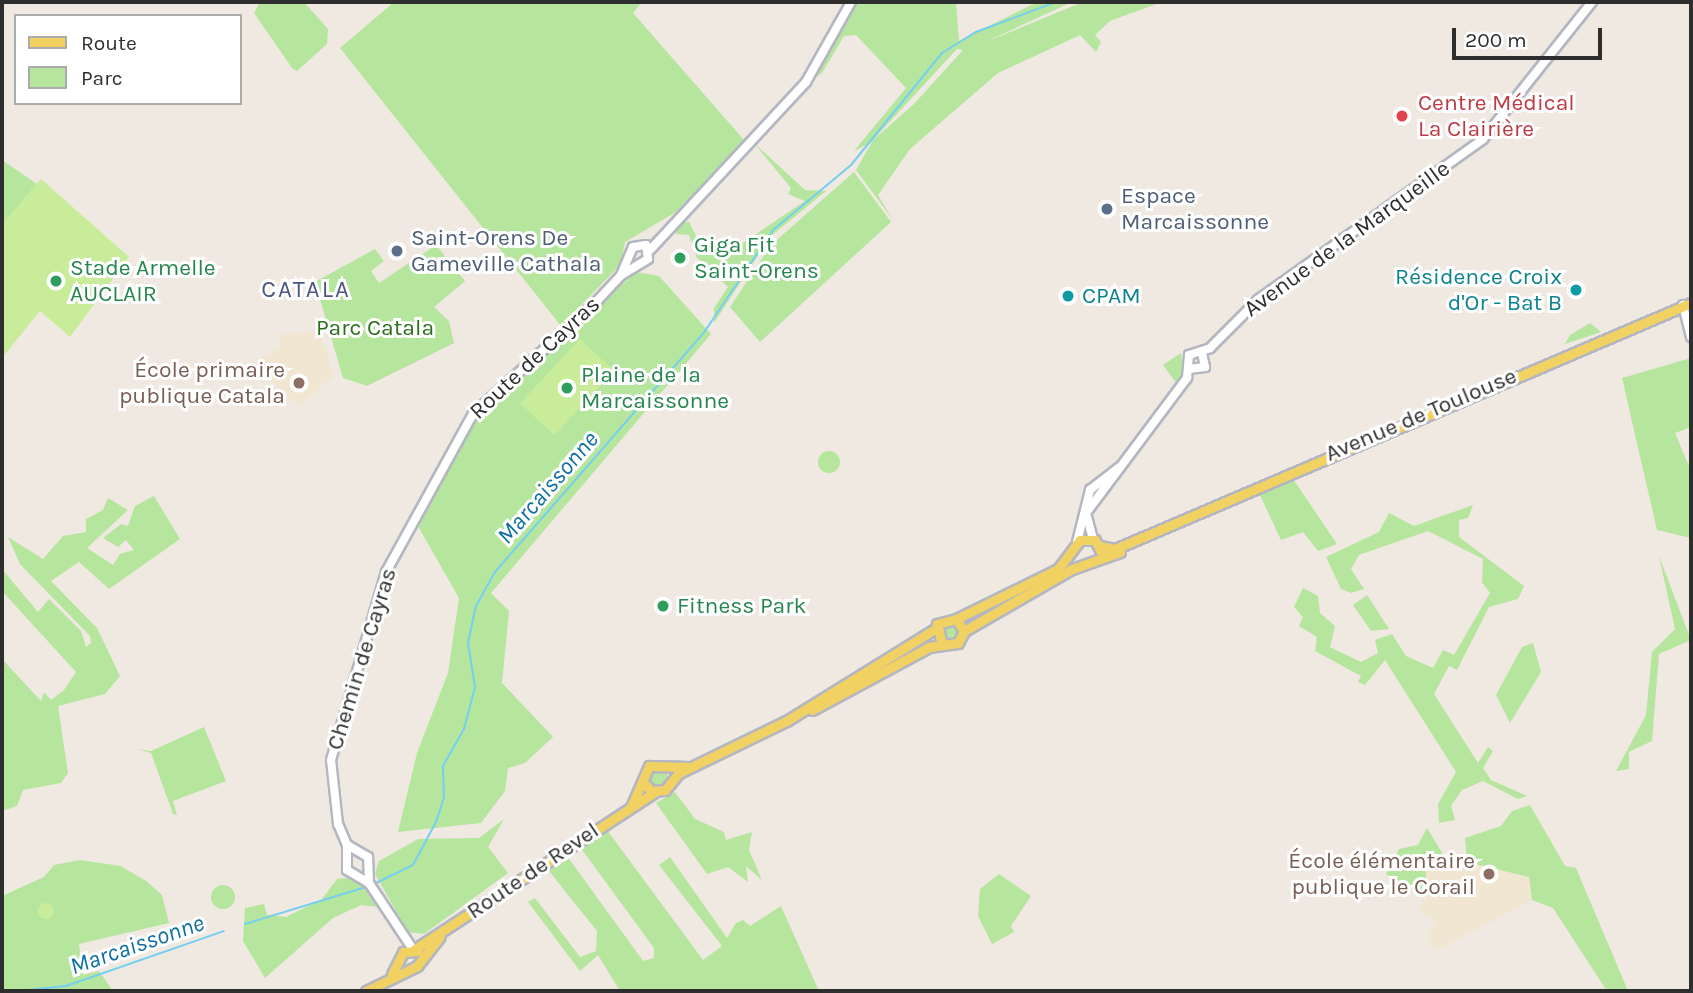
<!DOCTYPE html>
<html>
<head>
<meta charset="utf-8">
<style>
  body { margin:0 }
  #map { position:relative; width:1693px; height:993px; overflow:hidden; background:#efe9e1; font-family:Karla,sans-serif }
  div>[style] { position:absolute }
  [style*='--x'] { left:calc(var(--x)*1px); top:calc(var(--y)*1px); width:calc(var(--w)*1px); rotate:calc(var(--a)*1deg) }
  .education>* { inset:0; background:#f0e6d1 }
  .green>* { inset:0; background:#b6e59e }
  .round { border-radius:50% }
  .pitch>* { inset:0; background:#c9ec9a; transform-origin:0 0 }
  .stream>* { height:2px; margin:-1px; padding:0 1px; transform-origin:1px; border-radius:1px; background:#75cff0 }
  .roads { filter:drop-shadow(2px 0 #b4b7c1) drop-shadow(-2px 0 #b4b7c1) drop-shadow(0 2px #b4b7c1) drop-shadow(0 -2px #b4b7c1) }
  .secondary>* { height:8px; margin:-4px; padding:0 4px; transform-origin:4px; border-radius:4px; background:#fff }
  .primary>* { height:9px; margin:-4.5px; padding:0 4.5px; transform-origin:4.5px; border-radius:4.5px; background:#f2d163 }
  .dots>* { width:19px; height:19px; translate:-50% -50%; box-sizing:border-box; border:4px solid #fff; border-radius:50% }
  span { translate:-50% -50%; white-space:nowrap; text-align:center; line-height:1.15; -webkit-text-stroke:6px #fff; paint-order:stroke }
  .health-label { font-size:23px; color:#be3a42 }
  .left { translate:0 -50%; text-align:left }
  .service-label { font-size:23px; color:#4e5e75 }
  .street-label { font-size:23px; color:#2e2e2e }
  .leisure-label { font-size:23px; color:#27864d }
  .culture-label { font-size:23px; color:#0d838f }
  .right { translate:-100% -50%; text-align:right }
  .park-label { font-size:23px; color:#2c6e1b }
  .education-label { font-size:23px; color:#785e54 }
  .neighbourhood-label { font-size:24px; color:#4d5680; letter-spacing:2px }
  .water-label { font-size:24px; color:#0d6fa3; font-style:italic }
  .frame { position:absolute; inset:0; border:4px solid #2e2e2e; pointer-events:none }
  .legend { position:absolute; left:14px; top:14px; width:228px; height:91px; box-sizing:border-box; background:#fff; border:2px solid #ababab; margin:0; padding:9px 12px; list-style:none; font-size:21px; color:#2e2e2e }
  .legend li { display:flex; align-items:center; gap:14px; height:35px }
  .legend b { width:35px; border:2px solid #ababab }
  .scale { position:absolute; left:1452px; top:28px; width:150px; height:32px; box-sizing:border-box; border:4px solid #2e2e2e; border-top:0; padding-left:9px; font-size:21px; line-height:24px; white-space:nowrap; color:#2e2e2e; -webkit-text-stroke:5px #fff; paint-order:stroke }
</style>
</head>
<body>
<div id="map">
  <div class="education">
    <div style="clip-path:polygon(320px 332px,334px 376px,299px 406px,252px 364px,281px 346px,279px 334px)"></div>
    <div style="clip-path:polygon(1430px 853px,1454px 867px,1477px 860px,1529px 877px,1532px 900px,1436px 951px,1427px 936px,1436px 920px,1419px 911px,1428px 894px,1424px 865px)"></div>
  </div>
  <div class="green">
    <div style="clip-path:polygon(260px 2px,304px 2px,328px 29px,327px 44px,297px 71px,292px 68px,254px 13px)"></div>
    <div style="clip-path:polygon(394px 2px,642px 2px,633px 13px,744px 140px,676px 212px,625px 242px,621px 264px,561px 326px,340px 48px)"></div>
    <div style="clip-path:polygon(evenodd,856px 2px,956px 2px,959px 41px,1037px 2px,1072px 2px,983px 43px,1083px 2px,1162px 2px,1110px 21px,1095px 35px,1101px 42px,1096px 52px,1080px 35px,998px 73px,910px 149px,878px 195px,893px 220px,856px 170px,872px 142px,854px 151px,906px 88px,856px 35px,844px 36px,822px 73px,812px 80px,856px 2px,957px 49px,963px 50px,914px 104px,872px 141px,957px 49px)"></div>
    <div style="clip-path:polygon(754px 143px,805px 190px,826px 191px,770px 237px,714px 323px,714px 308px,728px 287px,697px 258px,689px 235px,676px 234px,678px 223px,689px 222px,700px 244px,719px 259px,805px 201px,788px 194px,791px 188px)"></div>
    <div style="clip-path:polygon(2px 160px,37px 184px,2px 225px)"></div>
    <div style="clip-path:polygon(854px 172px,891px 222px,760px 342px,730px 307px,771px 245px)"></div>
    <div style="clip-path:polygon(436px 245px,465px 281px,434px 307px,449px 321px,454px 343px,367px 386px,343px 378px,315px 282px,375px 249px,384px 261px,371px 271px,379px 283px)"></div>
    <div style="clip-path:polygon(636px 272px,659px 276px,711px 334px,491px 593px,509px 611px,502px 683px,553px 737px,525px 763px,508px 768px,505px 791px,481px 823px,398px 832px,417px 753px,448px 673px,459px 598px,415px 521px,482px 411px)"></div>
    <div style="clip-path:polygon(1590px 323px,1601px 332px,1565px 344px,1570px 335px)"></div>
    <div style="clip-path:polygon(1181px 353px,1183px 374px,1177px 384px,1163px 365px)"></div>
    <div style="clip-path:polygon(1691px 358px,1691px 427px,1675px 433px,1691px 471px,1691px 538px,1657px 530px,1622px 378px)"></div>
    <div class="round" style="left:818px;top:451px;width:22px;height:22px"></div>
    <div style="clip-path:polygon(1291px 476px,1337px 544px,1318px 551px,1303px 532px,1281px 540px,1258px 491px)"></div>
    <div style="clip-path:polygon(154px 496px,180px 539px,109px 589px,79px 562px,51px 581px,97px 628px,120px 676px,105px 694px,58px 706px,68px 773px,61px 783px,23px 790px,17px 806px,2px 811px,2px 659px,41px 701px,44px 692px,51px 700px,64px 690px,76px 672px,2px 591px,2px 569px,38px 612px,49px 599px,81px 631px,86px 647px,91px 643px,90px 636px,20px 564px,8px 537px,43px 559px,63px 536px,86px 532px,86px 519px,103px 510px,108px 498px,128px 510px,87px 548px,113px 565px,120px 554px,134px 550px,126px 540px,118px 547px,103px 538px,121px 524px,128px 526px,135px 506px)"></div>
    <div style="clip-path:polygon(1473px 505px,1468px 518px,1459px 520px,1459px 537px,1524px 586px,1518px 599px,1489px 607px,1457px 670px,1449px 666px,1434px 694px,1478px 763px,1488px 747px,1493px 751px,1483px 768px,1491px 780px,1527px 796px,1518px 799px,1483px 781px,1462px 790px,1451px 806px,1455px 820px,1439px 823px,1438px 804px,1456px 772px,1385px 660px,1365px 685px,1358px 682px,1361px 676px,1315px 651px,1317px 637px,1299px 626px,1303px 617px,1294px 607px,1303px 588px,1318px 596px,1320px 613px,1335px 626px,1330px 647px,1361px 662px,1378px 653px,1375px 640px,1392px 634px,1406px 656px,1433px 668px,1443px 650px,1454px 655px,1490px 593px,1482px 582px,1483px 559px,1428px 531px,1359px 555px,1351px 569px,1364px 589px,1351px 593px,1341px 589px,1326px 557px,1379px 532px,1389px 513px,1414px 526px)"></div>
    <div style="clip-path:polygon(1659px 556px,1691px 640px,1659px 654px,1652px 741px,1629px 752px,1629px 769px,1616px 771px,1646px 715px,1652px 652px,1675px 629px)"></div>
    <div style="clip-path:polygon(1367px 595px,1389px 629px,1371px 631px,1353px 605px)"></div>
    <div style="clip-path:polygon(955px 624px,957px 638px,947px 642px,942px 626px)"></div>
    <div style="clip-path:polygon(1533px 643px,1541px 672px,1510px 723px,1496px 695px,1522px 647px)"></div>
    <div style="clip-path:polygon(204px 727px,226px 781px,173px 801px,177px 815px,173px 814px,151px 753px,137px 749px,151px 751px)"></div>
    <div class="round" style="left:648px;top:768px;width:20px;height:20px"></div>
    <div style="clip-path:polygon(675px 792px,695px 819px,724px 832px,726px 840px,752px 832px,749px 850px,762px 880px,746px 866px,748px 882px,728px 867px,707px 874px,656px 803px)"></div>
    <div style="clip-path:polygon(1530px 805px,1565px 866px,1576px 868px,1628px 991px,1607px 991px,1553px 908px,1532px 900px,1529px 877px,1467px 862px,1465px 838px,1501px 826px,1512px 811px)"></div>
    <div style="clip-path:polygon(504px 819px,488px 847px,508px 873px,424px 934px,408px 932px,375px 874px,379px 861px,418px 839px,479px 838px)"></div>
    <div style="clip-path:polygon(1427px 828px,1444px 856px,1425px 858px,1427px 896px,1386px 874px,1399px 849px,1418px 845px)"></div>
    <div style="clip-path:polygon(607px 830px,703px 960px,722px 946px,659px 865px,670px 857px,727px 938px,736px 923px,743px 920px,750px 926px,781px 906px,819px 991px,620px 991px,598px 955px,580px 971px,528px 902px,535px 898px,580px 957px,596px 951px,597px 931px,549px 871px,567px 856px,643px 961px,654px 958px,654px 948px,580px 847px)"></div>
    <div style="clip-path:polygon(80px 860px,121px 866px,146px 881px,162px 895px,169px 923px,79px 944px,83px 975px,99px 971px,113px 991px,2px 991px,2px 896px,44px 877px,54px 865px)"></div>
    <div style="clip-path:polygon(999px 874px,1031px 896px,1011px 926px,1014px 932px,992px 944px,978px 916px,980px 889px)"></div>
    <div style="clip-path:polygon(347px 878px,366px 886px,378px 907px,361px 905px,333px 918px,265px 978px,243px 941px,245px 908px,264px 904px,267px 915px,286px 917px,322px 899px,337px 879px)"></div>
    <div class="round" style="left:211px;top:885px;width:24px;height:24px"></div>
  </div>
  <div class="pitch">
    <div style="clip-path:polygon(41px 179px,129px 257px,70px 337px,40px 311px,2px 358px,2px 225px)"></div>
    <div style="left:580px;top:339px;width:47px;height:88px;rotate:43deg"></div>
    <div class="round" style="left:38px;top:903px;width:16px;height:16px"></div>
  </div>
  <div class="stream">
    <div style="--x:374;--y:884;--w:43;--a:-26"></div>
    <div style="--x:413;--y:865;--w:49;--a:-61.9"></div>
    <div style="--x:436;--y:822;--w:25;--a:-72"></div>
    <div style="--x:444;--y:798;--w:32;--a:-92"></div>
    <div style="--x:443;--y:766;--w:43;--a:-60.4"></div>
    <div style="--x:464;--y:729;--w:43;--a:-75.3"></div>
    <div style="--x:475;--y:687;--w:45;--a:-99"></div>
    <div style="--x:468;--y:643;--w:38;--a:-78"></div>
    <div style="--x:476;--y:606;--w:39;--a:-61"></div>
    <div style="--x:495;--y:572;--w:320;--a:-48.9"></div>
    <div style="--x:705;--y:331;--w:122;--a:-56"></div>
    <div style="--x:773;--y:230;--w:102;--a:-39.8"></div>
    <div style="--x:851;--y:165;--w:144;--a:-50.9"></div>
    <div style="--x:942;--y:53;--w:40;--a:-32"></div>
    <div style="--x:976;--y:32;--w:85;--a:-20.6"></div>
    <div style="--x:245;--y:924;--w:130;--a:-17"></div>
    <div style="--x:18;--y:991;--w:48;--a:-5.9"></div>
    <div style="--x:66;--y:986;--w:167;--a:-19.2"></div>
  </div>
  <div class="roads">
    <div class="secondary">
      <div style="--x:650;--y:250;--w:229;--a:-47.1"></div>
      <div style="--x:806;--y:82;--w:92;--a:-60.6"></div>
      <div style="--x:1683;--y:305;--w:33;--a:76"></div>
      <div style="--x:1189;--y:369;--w:16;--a:-7"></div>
      <div style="--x:1205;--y:367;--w:14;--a:-102"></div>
      <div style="--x:1093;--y:539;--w:27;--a:-105"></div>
      <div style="--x:1086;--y:513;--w:169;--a:-53.2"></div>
      <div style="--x:1187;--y:378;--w:23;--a:-85"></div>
      <div style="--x:1189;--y:355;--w:22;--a:-18"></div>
      <div style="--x:1210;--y:348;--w:69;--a:-45"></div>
      <div style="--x:1259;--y:299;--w:275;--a:-35.5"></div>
      <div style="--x:1483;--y:139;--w:175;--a:-51.5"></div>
      <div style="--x:1077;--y:542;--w:54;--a:-76"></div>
      <div style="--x:1090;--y:490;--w:36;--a:-38"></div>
      <div style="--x:347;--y:845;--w:25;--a:90"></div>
      <div style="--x:347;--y:870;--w:26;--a:31"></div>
      <div style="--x:369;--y:883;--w:78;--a:56.5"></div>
      <div style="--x:369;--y:883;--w:26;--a:-92"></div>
      <div style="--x:368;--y:857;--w:24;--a:-150"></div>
      <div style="--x:347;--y:845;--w:23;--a:-113"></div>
      <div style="--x:338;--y:824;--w:64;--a:-96.2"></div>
      <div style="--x:331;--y:760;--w:196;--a:-73.7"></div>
      <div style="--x:386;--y:572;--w:180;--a:-61.2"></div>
      <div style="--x:473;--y:414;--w:168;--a:-42.3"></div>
      <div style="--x:597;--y:301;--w:35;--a:-47"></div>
      <div style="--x:621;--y:275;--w:30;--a:-67"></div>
      <div style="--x:633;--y:247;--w:13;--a:-9"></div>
      <div style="--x:646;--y:245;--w:14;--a:82"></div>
      <div style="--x:648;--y:259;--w:31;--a:149"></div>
    </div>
    <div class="primary">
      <div style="--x:1100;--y:546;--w:15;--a:11"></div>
      <div style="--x:1115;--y:549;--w:626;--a:-23.13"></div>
      <div style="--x:956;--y:619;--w:114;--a:-26.1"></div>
      <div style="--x:1058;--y:569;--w:36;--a:-53"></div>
      <div style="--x:1080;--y:540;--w:15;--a:0"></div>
      <div style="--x:1095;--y:540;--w:13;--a:63"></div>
      <div style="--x:964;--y:631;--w:125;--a:-29.9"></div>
      <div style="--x:1072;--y:569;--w:51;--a:-19.5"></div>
      <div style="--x:812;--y:710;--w:133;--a:-28.3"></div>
      <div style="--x:929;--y:647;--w:29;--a:-8"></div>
      <div style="--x:958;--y:643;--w:13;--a:-63"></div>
      <div style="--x:964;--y:631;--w:14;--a:-124"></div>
      <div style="--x:956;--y:619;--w:20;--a:165"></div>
      <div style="--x:937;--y:624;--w:21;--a:76"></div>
      <div style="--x:644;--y:783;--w:11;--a:49"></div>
      <div style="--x:651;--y:791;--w:14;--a:-4"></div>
      <div style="--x:665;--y:790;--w:22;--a:-51"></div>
      <div style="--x:679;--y:773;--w:121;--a:-25.9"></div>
      <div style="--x:788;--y:720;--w:173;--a:-31.8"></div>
      <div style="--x:631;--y:807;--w:45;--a:-66.3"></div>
      <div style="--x:649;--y:766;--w:40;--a:1.4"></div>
      <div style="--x:415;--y:949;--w:287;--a:-33.2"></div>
      <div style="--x:392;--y:974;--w:25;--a:-63"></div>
      <div style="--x:403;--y:952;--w:15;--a:-4"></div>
      <div style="--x:366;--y:991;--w:57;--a:-26.1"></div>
      <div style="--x:417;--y:966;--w:37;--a:-52"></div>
    </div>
  </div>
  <div class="dots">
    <div style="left:1402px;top:116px;background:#e0444e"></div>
    <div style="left:1107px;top:209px;background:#5c6f8a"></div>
    <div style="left:397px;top:251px;background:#5c6f8a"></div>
    <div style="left:680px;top:258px;background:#2e9e5b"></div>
    <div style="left:56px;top:281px;background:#2e9e5b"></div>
    <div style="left:1576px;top:290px;background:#0f9aa8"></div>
    <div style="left:1068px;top:296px;background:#0f9aa8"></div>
    <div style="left:299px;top:383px;background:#8d6e63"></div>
    <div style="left:567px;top:388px;background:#2e9e5b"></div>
    <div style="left:663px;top:606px;background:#2e9e5b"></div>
    <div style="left:1489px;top:874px;background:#8d6e63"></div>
  </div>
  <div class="health-label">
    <span class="left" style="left:1418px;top:116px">Centre Médical<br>La Clairière</span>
  </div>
  <div class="service-label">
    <span class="left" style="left:1121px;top:209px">Espace<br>Marcaissonne</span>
    <span class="left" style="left:411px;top:251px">Saint-Orens De<br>Gameville Cathala</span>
  </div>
  <div class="street-label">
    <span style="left:1347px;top:239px;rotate:-36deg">Avenue de la Marqueille</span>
    <span style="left:535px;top:358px;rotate:-43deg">Route de Cayras</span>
    <span style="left:1421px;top:415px;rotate:-23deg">Avenue de Toulouse</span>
    <span style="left:362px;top:659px;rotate:-73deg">Chemin de Cayras</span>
    <span style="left:533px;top:871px;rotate:-34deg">Route de Revel</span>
  </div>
  <div class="leisure-label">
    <span class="left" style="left:694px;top:258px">Giga Fit<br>Saint-Orens</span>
    <span class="left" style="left:70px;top:281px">Stade Armelle<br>AUCLAIR</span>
    <span class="left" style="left:581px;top:388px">Plaine de la<br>Marcaissonne</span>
    <span class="left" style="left:677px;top:606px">Fitness Park</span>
  </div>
  <div class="culture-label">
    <span class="right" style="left:1562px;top:290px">Résidence Croix<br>d'Or - Bat B</span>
    <span class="left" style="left:1082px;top:296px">CPAM</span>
  </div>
  <div class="park-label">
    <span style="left:375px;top:328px">Parc Catala</span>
  </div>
  <div class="education-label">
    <span class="right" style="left:285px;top:383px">École primaire<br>publique Catala</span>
    <span class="right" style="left:1475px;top:874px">École élémentaire<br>publique le Corail</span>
  </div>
  <div class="neighbourhood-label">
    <span style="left:306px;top:290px">CATALA</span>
  </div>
  <div class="water-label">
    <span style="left:548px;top:488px;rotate:-49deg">Marcaissonne</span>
    <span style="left:137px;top:945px;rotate:-19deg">Marcaissonne</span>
  </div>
  <div class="frame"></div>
  <ul class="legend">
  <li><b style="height:9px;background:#f2d163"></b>Route</li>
  <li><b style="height:19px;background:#b6e59e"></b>Parc</li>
  </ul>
  <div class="scale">200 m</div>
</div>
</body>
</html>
